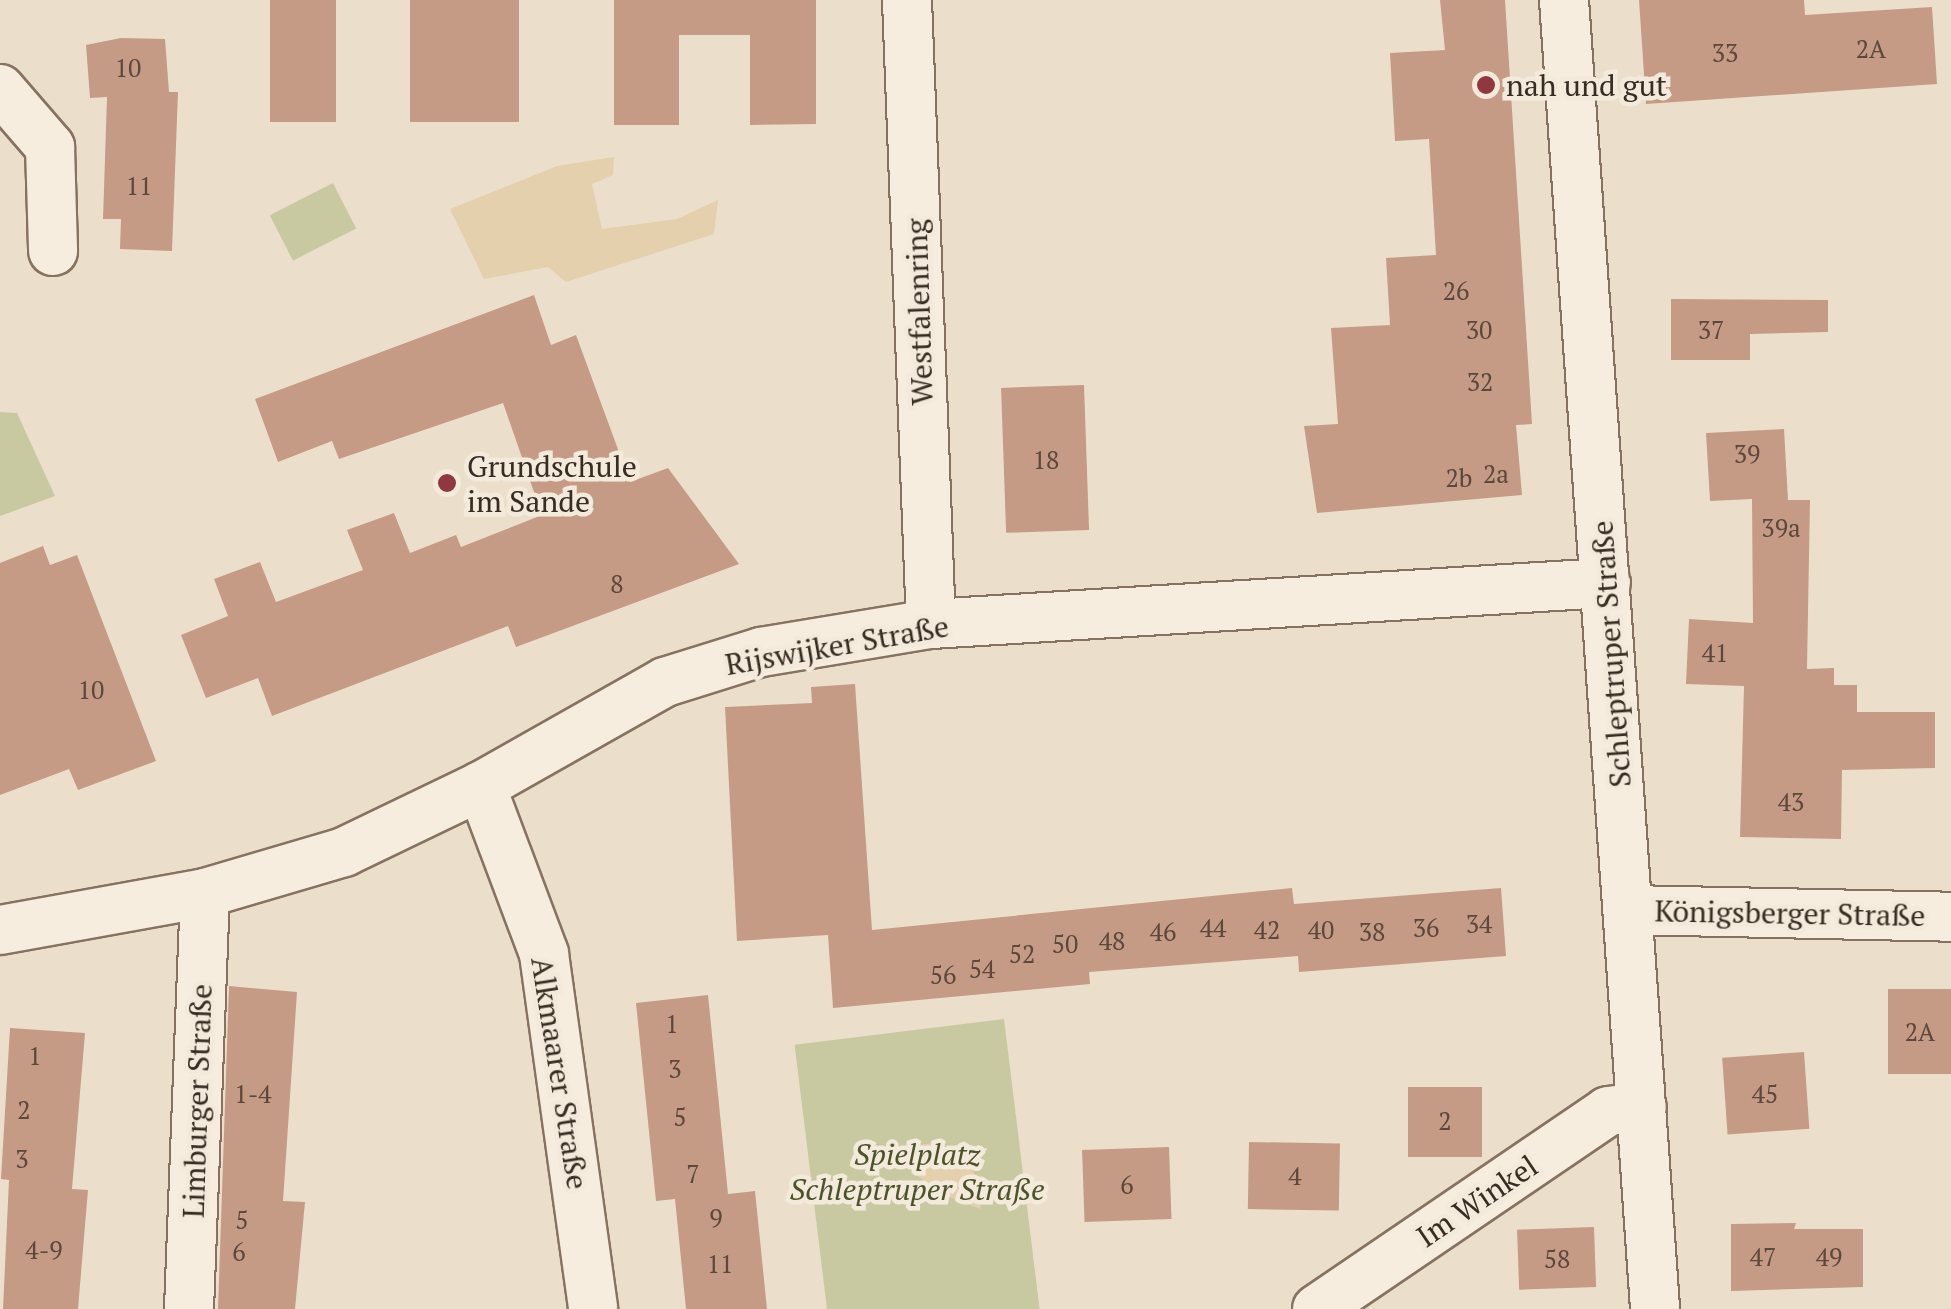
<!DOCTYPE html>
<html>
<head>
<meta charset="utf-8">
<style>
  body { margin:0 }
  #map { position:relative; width:1951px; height:1309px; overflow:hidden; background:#ebdfcc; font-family:"PT Serif",serif }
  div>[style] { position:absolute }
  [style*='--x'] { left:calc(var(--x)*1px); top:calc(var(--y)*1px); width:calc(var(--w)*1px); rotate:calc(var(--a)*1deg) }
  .green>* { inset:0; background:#c8c9a0; transform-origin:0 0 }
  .sand>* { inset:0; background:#e4d0ad }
  .building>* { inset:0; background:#c59b86; transform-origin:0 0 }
  .roads { filter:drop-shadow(2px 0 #877261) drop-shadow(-2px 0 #877261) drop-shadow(0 2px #877261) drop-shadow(0 -2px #877261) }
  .minor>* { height:48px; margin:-24px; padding:0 24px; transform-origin:24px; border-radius:24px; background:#f6eddf }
  .dots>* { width:28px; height:28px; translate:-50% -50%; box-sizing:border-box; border:5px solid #f3eadb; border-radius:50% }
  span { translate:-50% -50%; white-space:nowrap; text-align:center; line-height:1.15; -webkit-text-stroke:9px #f3eadb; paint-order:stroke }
  .number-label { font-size:25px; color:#5c483c }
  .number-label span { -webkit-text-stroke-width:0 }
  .poi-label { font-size:30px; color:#392c23 }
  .left { translate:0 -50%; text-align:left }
  .street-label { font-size:30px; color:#392c23 }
  .park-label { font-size:30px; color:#4d542c; font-style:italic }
</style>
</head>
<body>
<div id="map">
  <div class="green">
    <div style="left:333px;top:183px;width:51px;height:71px;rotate:63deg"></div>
    <div style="clip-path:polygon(0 412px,17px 413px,55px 496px,0 516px)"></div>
    <div style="left:1004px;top:1019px;width:292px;height:211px;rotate:83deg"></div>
  </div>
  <div class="sand">
    <div style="clip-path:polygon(614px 157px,613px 175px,592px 184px,602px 229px,677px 219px,718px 200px,714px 234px,566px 282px,548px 267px,484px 279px,450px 209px,557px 166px)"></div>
    <div style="clip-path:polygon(933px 1143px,970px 1164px,983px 1194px,980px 1209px,939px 1193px,913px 1172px,919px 1145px)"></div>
  </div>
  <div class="building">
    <div style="left:270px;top:0;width:66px;height:122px"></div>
    <div style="left:410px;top:0;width:109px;height:122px"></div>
    <div style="clip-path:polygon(614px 0,816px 0,816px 124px,750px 125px,750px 35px,679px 35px,679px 125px,614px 125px)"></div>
    <div style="clip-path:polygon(1440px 0,1505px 0,1532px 424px,1516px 425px,1522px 495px,1317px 513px,1304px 426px,1338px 424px,1331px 328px,1390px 325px,1386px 258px,1436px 255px,1429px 139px,1395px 141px,1390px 53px,1445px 50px)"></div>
    <div style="clip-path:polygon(1639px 0,1804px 0,1805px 15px,1932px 7px,1937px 84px,1646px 104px)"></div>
    <div style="clip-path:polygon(121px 38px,165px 39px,169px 92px,178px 92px,172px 251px,120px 249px,121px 219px,103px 219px,107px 97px,90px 98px,86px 45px)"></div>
    <div style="clip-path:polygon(534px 295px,551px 345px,576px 335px,630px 482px,668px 468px,739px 564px,516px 647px,508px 626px,272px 716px,258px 678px,206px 698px,181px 635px,228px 616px,214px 579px,260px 562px,276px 602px,363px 570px,347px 530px,394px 513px,410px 553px,456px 535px,461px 547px,542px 515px,503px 403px,339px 459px,332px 441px,278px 462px,255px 399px)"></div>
    <div style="clip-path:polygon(1671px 299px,1828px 300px,1828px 332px,1750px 334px,1750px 360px,1671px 360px)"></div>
    <div style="left:1084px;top:385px;width:145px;height:83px;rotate:88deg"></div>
    <div style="clip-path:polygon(1784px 429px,1788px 500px,1810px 500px,1807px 669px,1834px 668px,1834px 685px,1857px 685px,1857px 712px,1935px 712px,1935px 768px,1842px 770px,1841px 839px,1740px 837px,1744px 686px,1686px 684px,1689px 619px,1753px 623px,1752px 499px,1710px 501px,1706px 433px)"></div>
    <div style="clip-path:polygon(43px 546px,50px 565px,77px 555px,156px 761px,78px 790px,69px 769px,0 795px,0 563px)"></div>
    <div style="clip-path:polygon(855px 684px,872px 930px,1292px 888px,1294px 904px,1501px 888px,1506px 956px,1299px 972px,1298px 956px,1089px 972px,1090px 984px,833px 1008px,828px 935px,737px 941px,725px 707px,812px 703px,811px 687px)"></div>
    <div style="clip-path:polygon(229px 986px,297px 992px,283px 1201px,305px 1202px,295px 1309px,218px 1309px)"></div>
    <div style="left:1951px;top:989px;width:85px;height:63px;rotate:90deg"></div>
    <div style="clip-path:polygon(708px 995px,728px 1194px,755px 1191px,767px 1309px,686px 1309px,675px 1199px,656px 1201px,636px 1003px)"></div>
    <div style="clip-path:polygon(10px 1028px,85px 1033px,72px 1189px,88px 1190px,78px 1309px,3px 1309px,9px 1180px,1px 1179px)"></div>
    <div style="left:1804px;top:1052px;width:77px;height:82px;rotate:86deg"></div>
    <div style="left:1408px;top:1087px;width:74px;height:70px"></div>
    <div style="left:1249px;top:1142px;width:91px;height:67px;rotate:1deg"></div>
    <div style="left:1169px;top:1147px;width:72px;height:87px;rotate:88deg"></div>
    <div style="clip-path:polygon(1796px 1223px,1794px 1229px,1863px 1229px,1863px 1287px,1731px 1291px,1731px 1224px)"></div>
    <div style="left:1594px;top:1227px;width:60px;height:77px;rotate:88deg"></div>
  </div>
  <div class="roads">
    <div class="minor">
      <div style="--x:907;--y:0;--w:624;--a:87.8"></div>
      <div style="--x:1564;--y:0;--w:1312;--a:86.02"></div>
      <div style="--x:0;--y:89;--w:77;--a:49.2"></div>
      <div style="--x:50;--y:147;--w:104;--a:88.3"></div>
      <div style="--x:481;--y:786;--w:179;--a:69.4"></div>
      <div style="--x:544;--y:954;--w:358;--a:82.1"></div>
      <div style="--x:1629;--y:910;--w:322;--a:1.2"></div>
      <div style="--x:0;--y:930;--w:208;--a:-10.2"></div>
      <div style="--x:205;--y:893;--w:145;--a:-16.4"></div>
      <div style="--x:344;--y:852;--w:152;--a:-25.7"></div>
      <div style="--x:481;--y:786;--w:211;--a:-29.5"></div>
      <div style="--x:665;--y:682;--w:101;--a:-17.4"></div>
      <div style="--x:761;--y:652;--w:172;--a:-9.4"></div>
      <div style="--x:931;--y:624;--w:676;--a:-3.48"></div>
      <div style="--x:189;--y:1309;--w:416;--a:-87.8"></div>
      <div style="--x:1317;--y:1309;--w:352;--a:-34.2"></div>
      <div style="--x:1608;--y:1111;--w:34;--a:-7"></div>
    </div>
  </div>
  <div class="dots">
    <div style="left:1486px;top:85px;background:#903740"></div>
    <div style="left:447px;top:483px;background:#903740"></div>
  </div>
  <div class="number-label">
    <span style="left:1871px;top:49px">2A</span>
    <span style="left:1725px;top:53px">33</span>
    <span style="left:128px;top:68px">10</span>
    <span style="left:139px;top:186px">11</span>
    <span style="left:1456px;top:291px">26</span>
    <span style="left:1479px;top:330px">30</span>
    <span style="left:1711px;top:330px">37</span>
    <span style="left:1480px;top:382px">32</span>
    <span style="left:1747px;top:454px">39</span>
    <span style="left:1046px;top:460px">18</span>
    <span style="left:1496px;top:474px">2a</span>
    <span style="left:1459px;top:478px">2b</span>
    <span style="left:1781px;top:528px">39a</span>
    <span style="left:617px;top:584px">8</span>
    <span style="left:1715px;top:653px">41</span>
    <span style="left:91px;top:690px">10</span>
    <span style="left:1791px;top:802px">43</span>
    <span style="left:1479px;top:924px">34</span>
    <span style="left:1213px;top:928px">44</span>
    <span style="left:1426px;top:928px">36</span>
    <span style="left:1267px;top:930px">42</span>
    <span style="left:1321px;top:930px">40</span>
    <span style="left:1163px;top:932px">46</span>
    <span style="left:1372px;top:932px">38</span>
    <span style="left:1112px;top:941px">48</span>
    <span style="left:1065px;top:944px">50</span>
    <span style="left:1022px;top:954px">52</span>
    <span style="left:982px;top:969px">54</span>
    <span style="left:943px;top:975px">56</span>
    <span style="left:672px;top:1024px">1</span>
    <span style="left:1920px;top:1032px">2A</span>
    <span style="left:35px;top:1056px">1</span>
    <span style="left:675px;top:1069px">3</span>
    <span style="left:253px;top:1094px">1-4</span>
    <span style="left:1765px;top:1094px">45</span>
    <span style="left:24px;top:1110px">2</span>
    <span style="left:680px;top:1117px">5</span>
    <span style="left:1445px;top:1121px">2</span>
    <span style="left:22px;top:1159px">3</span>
    <span style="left:693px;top:1174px">7</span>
    <span style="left:1295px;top:1176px">4</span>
    <span style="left:1127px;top:1185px">6</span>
    <span style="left:716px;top:1218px">9</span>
    <span style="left:242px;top:1220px">5</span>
    <span style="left:44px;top:1250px">4-9</span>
    <span style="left:239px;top:1252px">6</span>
    <span style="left:1763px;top:1257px">47</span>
    <span style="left:1829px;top:1257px">49</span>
    <span style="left:1557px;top:1259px">58</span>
    <span style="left:720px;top:1264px">11</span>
  </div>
  <div class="poi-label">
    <span class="left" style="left:1506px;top:85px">nah und gut</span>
    <span class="left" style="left:467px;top:483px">Grundschule<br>im Sande</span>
  </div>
  <div class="street-label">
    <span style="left:919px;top:312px;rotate:-92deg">Westfalenring</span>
    <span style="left:837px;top:645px;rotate:-10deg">Rijswijker Straße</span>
    <span style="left:1611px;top:654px;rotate:-94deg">Schleptruper Straße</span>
    <span style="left:1790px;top:913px;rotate:1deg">Königsberger Straße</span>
    <span style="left:560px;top:1073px;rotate:81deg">Alkmaarer Straße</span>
    <span style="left:197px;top:1101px;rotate:-88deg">Limburger Straße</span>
    <span style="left:1477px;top:1201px;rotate:-34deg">Im Winkel</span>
  </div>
  <div class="park-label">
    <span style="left:917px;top:1171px">Spielplatz<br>Schleptruper Straße</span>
  </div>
</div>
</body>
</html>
